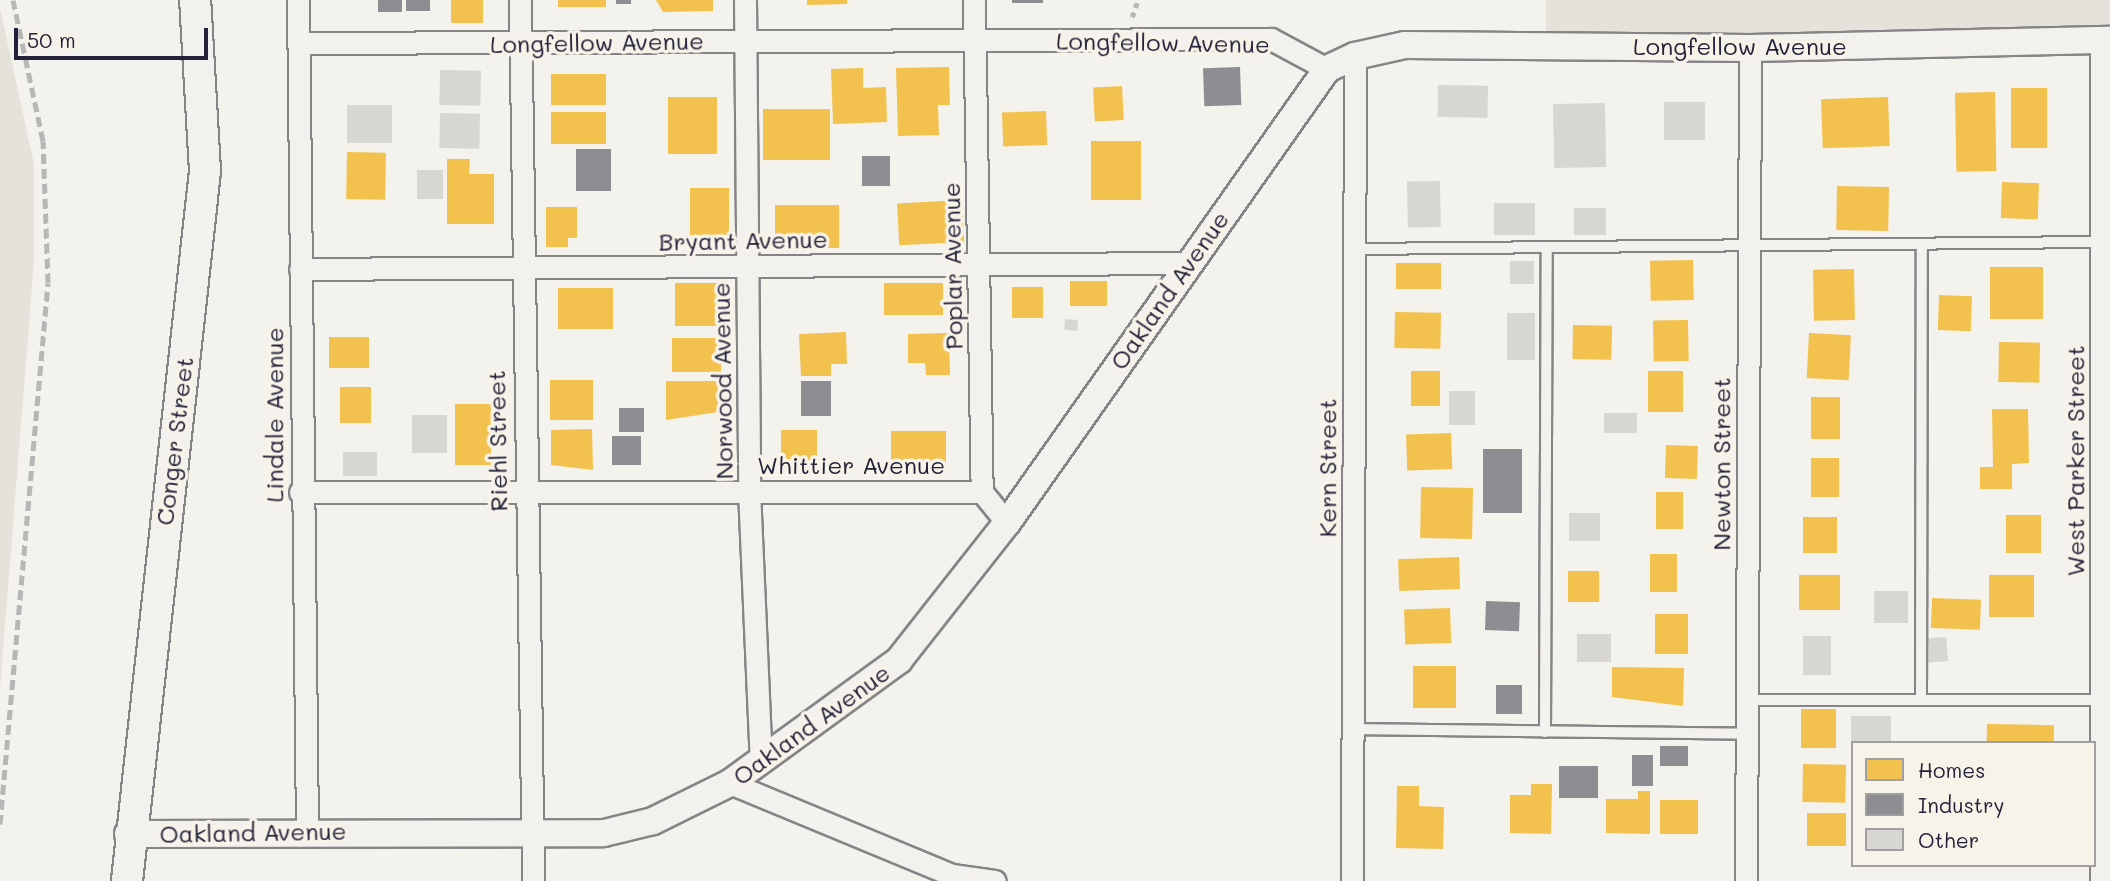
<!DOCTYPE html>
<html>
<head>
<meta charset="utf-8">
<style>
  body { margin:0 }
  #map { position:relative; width:2110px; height:881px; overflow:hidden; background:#f4f2ec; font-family:Mali,sans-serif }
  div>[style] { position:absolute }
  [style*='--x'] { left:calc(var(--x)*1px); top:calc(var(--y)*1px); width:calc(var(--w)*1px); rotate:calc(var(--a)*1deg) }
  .built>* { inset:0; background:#e5e2dc; transform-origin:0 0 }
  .homes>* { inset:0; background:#f2c14e; transform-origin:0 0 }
  .industry>* { inset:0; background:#8d8d92; transform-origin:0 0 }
  .building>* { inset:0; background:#d7d6d3; transform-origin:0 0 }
  .path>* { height:4.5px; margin-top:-2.25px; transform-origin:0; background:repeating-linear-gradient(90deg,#b8b6b6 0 5px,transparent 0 10px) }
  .roads { filter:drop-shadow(2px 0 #858486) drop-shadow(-2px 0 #858486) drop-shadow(0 2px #858486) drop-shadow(0 -2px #858486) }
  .service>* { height:10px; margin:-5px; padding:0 5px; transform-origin:5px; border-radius:5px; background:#f2f1ed }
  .minor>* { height:21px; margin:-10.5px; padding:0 10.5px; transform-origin:10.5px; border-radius:10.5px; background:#f2f1ed }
  .tertiary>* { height:26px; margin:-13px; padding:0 13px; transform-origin:13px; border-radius:13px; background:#f2f1ed }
  .secondary>* { height:30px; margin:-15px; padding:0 15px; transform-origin:15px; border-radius:15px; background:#f2f1ed }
  .rail>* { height:5px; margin-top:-2.5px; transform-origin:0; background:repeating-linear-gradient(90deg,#b8b6b6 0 10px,transparent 0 15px) }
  span { translate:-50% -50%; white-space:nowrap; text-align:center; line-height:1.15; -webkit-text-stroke:7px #f7f3e8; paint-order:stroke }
  .street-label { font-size:24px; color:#22223b }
  .legend { position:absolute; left:1851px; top:741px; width:245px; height:126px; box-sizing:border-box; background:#f7f3e8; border:2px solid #a29fa3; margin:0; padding:9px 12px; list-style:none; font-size:21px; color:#22223b }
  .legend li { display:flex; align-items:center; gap:14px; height:35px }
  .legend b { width:35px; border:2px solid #a29fa3 }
  .scale { position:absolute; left:14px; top:28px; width:194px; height:32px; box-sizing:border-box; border:4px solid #22223b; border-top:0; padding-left:9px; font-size:21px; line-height:24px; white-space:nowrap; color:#22223b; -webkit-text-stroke:5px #f7f3e8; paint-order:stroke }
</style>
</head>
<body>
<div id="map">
  <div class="built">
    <div style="left:1546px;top:0;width:564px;height:46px"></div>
    <div style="clip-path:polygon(0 8px,34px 164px,34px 262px,0 688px)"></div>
  </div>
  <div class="homes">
    <div style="left:451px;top:0;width:32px;height:23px"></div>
    <div style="left:558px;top:0;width:48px;height:7px"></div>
    <div style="clip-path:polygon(656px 0,713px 0,713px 11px,663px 12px)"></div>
    <div style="clip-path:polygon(807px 0,847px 0,847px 4px,807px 5px)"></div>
    <div style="clip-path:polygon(949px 67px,950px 105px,938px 105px,939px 135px,898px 136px,896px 68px)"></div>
    <div style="clip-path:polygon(863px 68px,863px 88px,886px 87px,887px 122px,833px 124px,831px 69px)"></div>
    <div style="left:551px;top:74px;width:55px;height:31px"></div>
    <div style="left:1122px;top:86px;width:34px;height:29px;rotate:87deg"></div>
    <div style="left:2011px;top:88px;width:36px;height:60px"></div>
    <div style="left:1995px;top:92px;width:79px;height:40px;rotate:89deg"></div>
    <div style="left:668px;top:97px;width:49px;height:57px"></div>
    <div style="left:1888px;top:97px;width:49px;height:67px;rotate:88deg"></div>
    <div style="left:830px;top:109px;width:51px;height:67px;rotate:90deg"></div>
    <div style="left:1046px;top:111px;width:34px;height:44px;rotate:88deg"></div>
    <div style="left:606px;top:112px;width:32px;height:55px;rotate:90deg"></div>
    <div style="left:1091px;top:141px;width:50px;height:59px"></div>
    <div style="left:347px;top:152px;width:39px;height:47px;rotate:1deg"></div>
    <div style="clip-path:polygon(447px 159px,470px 159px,469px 174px,494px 174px,494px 224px,447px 224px)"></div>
    <div style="left:2002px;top:182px;width:37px;height:36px;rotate:2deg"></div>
    <div style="left:1837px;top:186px;width:52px;height:44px;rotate:1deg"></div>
    <div style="left:690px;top:188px;width:39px;height:47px"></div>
    <div style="left:962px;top:200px;width:42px;height:65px;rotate:87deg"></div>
    <div style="left:775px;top:205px;width:64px;height:43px"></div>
    <div style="clip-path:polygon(546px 207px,577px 207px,577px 238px,568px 238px,568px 247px,546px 247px)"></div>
    <div style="left:1693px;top:260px;width:40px;height:43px;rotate:89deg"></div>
    <div style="left:1396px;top:263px;width:45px;height:26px"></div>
    <div style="left:1990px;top:267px;width:53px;height:52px"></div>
    <div style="left:1854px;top:269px;width:51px;height:41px;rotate:89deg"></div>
    <div style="left:1070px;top:281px;width:37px;height:25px"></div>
    <div style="left:717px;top:283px;width:43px;height:42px;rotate:90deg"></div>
    <div style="left:943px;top:283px;width:32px;height:59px;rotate:90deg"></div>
    <div style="left:1012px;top:287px;width:31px;height:31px"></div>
    <div style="left:558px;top:288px;width:55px;height:41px"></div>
    <div style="left:1939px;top:295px;width:33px;height:35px;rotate:2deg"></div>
    <div style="left:1395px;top:312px;width:46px;height:36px;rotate:1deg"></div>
    <div style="left:1688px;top:320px;width:41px;height:35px;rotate:89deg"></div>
    <div style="left:1573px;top:325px;width:39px;height:34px;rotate:1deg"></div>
    <div style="clip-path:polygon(846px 332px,847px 364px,831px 364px,831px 376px,801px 376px,799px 334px)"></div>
    <div style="clip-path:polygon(949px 333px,950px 375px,926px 375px,925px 363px,908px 363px,908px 334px)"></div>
    <div style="left:1809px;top:333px;width:42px;height:45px;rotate:3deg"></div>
    <div style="left:329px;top:337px;width:40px;height:31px"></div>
    <div style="left:672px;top:338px;width:49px;height:34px"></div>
    <div style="left:1999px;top:342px;width:41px;height:40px;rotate:1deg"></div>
    <div style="left:1411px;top:371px;width:29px;height:35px"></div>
    <div style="left:1648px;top:371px;width:35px;height:41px"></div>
    <div style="left:550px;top:380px;width:43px;height:40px"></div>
    <div style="clip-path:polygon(666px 381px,718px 381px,718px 412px,666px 420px)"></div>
    <div style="left:340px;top:387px;width:31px;height:36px"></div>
    <div style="left:1811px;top:397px;width:29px;height:42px"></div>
    <div style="left:455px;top:404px;width:36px;height:61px"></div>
    <div style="clip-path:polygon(1992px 409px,2028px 409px,2029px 463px,2012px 464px,2012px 489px,1980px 489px,1980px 467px,1993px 467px)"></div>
    <div style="clip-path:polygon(592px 429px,593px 470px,551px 465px,551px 430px)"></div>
    <div style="left:781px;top:430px;width:36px;height:36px"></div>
    <div style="left:891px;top:431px;width:55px;height:39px"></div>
    <div style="left:1451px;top:433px;width:36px;height:45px;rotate:88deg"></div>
    <div style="left:1666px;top:445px;width:32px;height:33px;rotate:2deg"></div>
    <div style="left:1811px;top:458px;width:28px;height:39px"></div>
    <div style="left:1421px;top:487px;width:52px;height:51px;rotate:1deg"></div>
    <div style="left:1656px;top:492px;width:27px;height:37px"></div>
    <div style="left:2006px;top:515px;width:35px;height:38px"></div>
    <div style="left:1803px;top:517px;width:34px;height:36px"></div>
    <div style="left:1650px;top:554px;width:27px;height:38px"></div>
    <div style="left:1459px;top:557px;width:32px;height:61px;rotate:88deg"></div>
    <div style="left:1568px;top:571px;width:31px;height:31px"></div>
    <div style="left:1799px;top:575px;width:41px;height:35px"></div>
    <div style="left:1989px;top:575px;width:45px;height:42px"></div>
    <div style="left:1932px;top:598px;width:49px;height:30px;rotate:2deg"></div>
    <div style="left:1450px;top:608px;width:35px;height:46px;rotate:88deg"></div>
    <div style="left:1655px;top:614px;width:33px;height:40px"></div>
    <div style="left:1413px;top:666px;width:43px;height:42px"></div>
    <div style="clip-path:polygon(1612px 667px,1684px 668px,1683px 706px,1612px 697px)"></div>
    <div style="left:1801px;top:709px;width:35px;height:39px"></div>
    <div style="left:1987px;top:724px;width:67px;height:19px;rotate:1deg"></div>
    <div style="left:1803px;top:764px;width:43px;height:38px;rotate:1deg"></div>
    <div style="clip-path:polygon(1531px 784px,1552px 784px,1551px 834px,1510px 833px,1510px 795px,1531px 795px)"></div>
    <div style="clip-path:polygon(1397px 786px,1419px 786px,1419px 806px,1444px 807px,1443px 849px,1396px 848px)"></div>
    <div style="clip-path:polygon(1638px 791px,1650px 791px,1650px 834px,1606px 833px,1606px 799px,1638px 799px)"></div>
    <div style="left:1660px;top:800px;width:38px;height:34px"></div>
    <div style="left:1807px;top:813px;width:39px;height:33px"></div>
  </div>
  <div class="industry">
    <div style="left:378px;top:0;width:24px;height:12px"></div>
    <div style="left:406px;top:0;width:24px;height:11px"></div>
    <div style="left:616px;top:0;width:15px;height:4px"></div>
    <div style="left:1012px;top:0;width:31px;height:3px"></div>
    <div style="left:1240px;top:67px;width:38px;height:37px;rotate:88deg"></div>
    <div style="left:611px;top:149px;width:42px;height:35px;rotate:90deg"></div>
    <div style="left:862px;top:156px;width:28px;height:30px"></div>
    <div style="left:801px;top:381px;width:30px;height:35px"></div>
    <div style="left:619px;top:408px;width:25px;height:24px"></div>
    <div style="left:612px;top:436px;width:29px;height:29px"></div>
    <div style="left:1483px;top:449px;width:39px;height:64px"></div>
    <div style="left:1486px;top:601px;width:34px;height:29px;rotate:2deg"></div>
    <div style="left:1496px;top:685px;width:26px;height:29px"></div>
    <div style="left:1688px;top:746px;width:20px;height:28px;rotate:90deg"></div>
    <div style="left:1632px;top:755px;width:21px;height:31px"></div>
    <div style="left:1559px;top:766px;width:39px;height:32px"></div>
  </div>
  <div class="building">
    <div style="left:440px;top:70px;width:41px;height:35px;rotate:1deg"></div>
    <div style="left:1438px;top:85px;width:50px;height:32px;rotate:1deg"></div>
    <div style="left:1664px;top:102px;width:41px;height:38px"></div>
    <div style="left:1605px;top:103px;width:64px;height:52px;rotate:89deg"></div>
    <div style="left:347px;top:105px;width:45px;height:38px"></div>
    <div style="left:440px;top:113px;width:40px;height:35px;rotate:1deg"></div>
    <div style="left:417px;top:170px;width:26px;height:29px"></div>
    <div style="left:1440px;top:181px;width:46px;height:33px;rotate:89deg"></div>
    <div style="left:1494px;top:203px;width:41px;height:32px"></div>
    <div style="left:1574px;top:208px;width:32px;height:27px"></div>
    <div style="left:1510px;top:261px;width:24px;height:23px"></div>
    <div style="left:1507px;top:313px;width:28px;height:47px"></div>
    <div style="left:1065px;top:319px;width:13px;height:11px;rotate:4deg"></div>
    <div style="left:1449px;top:391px;width:26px;height:34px"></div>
    <div style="left:1637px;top:413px;width:20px;height:33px;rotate:90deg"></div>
    <div style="left:412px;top:415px;width:35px;height:38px"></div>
    <div style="left:377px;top:452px;width:24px;height:34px;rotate:90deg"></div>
    <div style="left:1569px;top:513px;width:31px;height:28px"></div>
    <div style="left:1874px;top:591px;width:34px;height:32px"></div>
    <div style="left:1577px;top:634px;width:34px;height:28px"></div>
    <div style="left:1803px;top:636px;width:28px;height:39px"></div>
    <div style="left:1946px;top:637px;width:24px;height:21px;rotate:85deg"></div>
    <div style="left:1851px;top:716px;width:40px;height:27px"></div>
  </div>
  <div class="path">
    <div style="--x:1132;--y:17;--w:18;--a:-71"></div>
  </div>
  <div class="roads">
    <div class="service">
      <div style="--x:1354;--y:249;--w:747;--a:-0.54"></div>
      <div style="--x:1746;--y:700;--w:355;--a:0"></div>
      <div style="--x:1921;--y:700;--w:452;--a:-89.9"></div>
      <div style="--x:1353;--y:729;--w:393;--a:0.7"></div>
      <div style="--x:1545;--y:732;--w:483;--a:-89.8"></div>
    </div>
    <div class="minor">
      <div style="--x:298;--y:0;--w:829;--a:89.38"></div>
      <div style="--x:520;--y:0;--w:881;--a:89.15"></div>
      <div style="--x:745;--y:0;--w:490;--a:89.5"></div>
      <div style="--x:749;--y:490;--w:270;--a:87.5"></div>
      <div style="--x:974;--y:0;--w:492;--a:89.1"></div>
      <div style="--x:982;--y:492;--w:40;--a:51"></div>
      <div style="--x:299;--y:43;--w:972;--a:-0.24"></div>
      <div style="--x:1271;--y:39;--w:64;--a:28.2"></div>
      <div style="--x:300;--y:269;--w:887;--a:-0.39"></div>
      <div style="--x:300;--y:492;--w:682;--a:0"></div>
      <div style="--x:730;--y:783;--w:240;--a:22.5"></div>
      <div style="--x:952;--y:875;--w:43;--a:7.9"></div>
      <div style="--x:1352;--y:881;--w:825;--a:-89.79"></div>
      <div style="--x:1746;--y:881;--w:833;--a:-89.72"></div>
      <div style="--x:2101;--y:881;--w:841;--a:-90"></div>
    </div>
    <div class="tertiary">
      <div style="--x:128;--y:834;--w:476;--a:-0.1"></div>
      <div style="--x:604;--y:833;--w:50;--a:-13.8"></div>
      <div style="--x:653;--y:821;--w:86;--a:-26.3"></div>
      <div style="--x:730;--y:783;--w:209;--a:-36"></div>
      <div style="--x:899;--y:660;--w:174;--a:-51.8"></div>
      <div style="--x:1007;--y:523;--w:555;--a:-54.82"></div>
      <div style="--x:1327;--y:69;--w:31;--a:-25"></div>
      <div style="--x:1355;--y:56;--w:51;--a:-12.4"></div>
      <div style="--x:1405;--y:45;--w:345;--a:0.5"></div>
      <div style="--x:1750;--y:48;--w:360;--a:-1.3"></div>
    </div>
    <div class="secondary">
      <div style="--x:127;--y:881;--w:714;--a:-83.73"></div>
      <div style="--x:205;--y:171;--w:171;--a:-93.3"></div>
    </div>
  </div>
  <div class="rail">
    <div style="--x:0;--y:824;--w:543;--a:-84.93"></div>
    <div style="--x:48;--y:283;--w:142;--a:-92"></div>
    <div style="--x:43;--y:141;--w:144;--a:-102"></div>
  </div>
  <div class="street-label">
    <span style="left:597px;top:42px;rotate:-1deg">Longfellow Avenue</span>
    <span style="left:1163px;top:42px;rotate:1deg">Longfellow Avenue</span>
    <span style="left:1740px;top:46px">Longfellow Avenue</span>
    <span style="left:743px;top:240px;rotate:-1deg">Bryant Avenue</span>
    <span style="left:952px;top:266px;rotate:-91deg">Poplar Avenue</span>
    <span style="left:1169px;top:290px;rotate:-55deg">Oakland Avenue</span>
    <span style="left:722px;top:381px;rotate:-91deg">Norwood Avenue</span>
    <span style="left:274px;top:415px;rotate:-90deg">Lindale Avenue</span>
    <span style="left:174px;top:441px;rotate:-83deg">Conger Street</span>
    <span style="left:497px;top:441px;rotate:-91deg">Riehl Street</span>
    <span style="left:2075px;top:461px;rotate:-90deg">West Parker Street</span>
    <span style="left:1721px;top:464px;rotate:-90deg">Newton Street</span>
    <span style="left:851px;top:465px">Whittier Avenue</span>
    <span style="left:1327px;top:468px;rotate:-90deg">Kern Street</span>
    <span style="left:811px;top:724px;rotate:-36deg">Oakland Avenue</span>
    <span style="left:253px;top:832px;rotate:-1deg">Oakland Avenue</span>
  </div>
  <ul class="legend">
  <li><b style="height:19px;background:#f2c14e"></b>Homes</li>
  <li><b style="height:19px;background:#8d8d92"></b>Industry</li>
  <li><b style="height:19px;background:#d7d6d3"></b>Other</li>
  </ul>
  <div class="scale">50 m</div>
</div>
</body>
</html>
